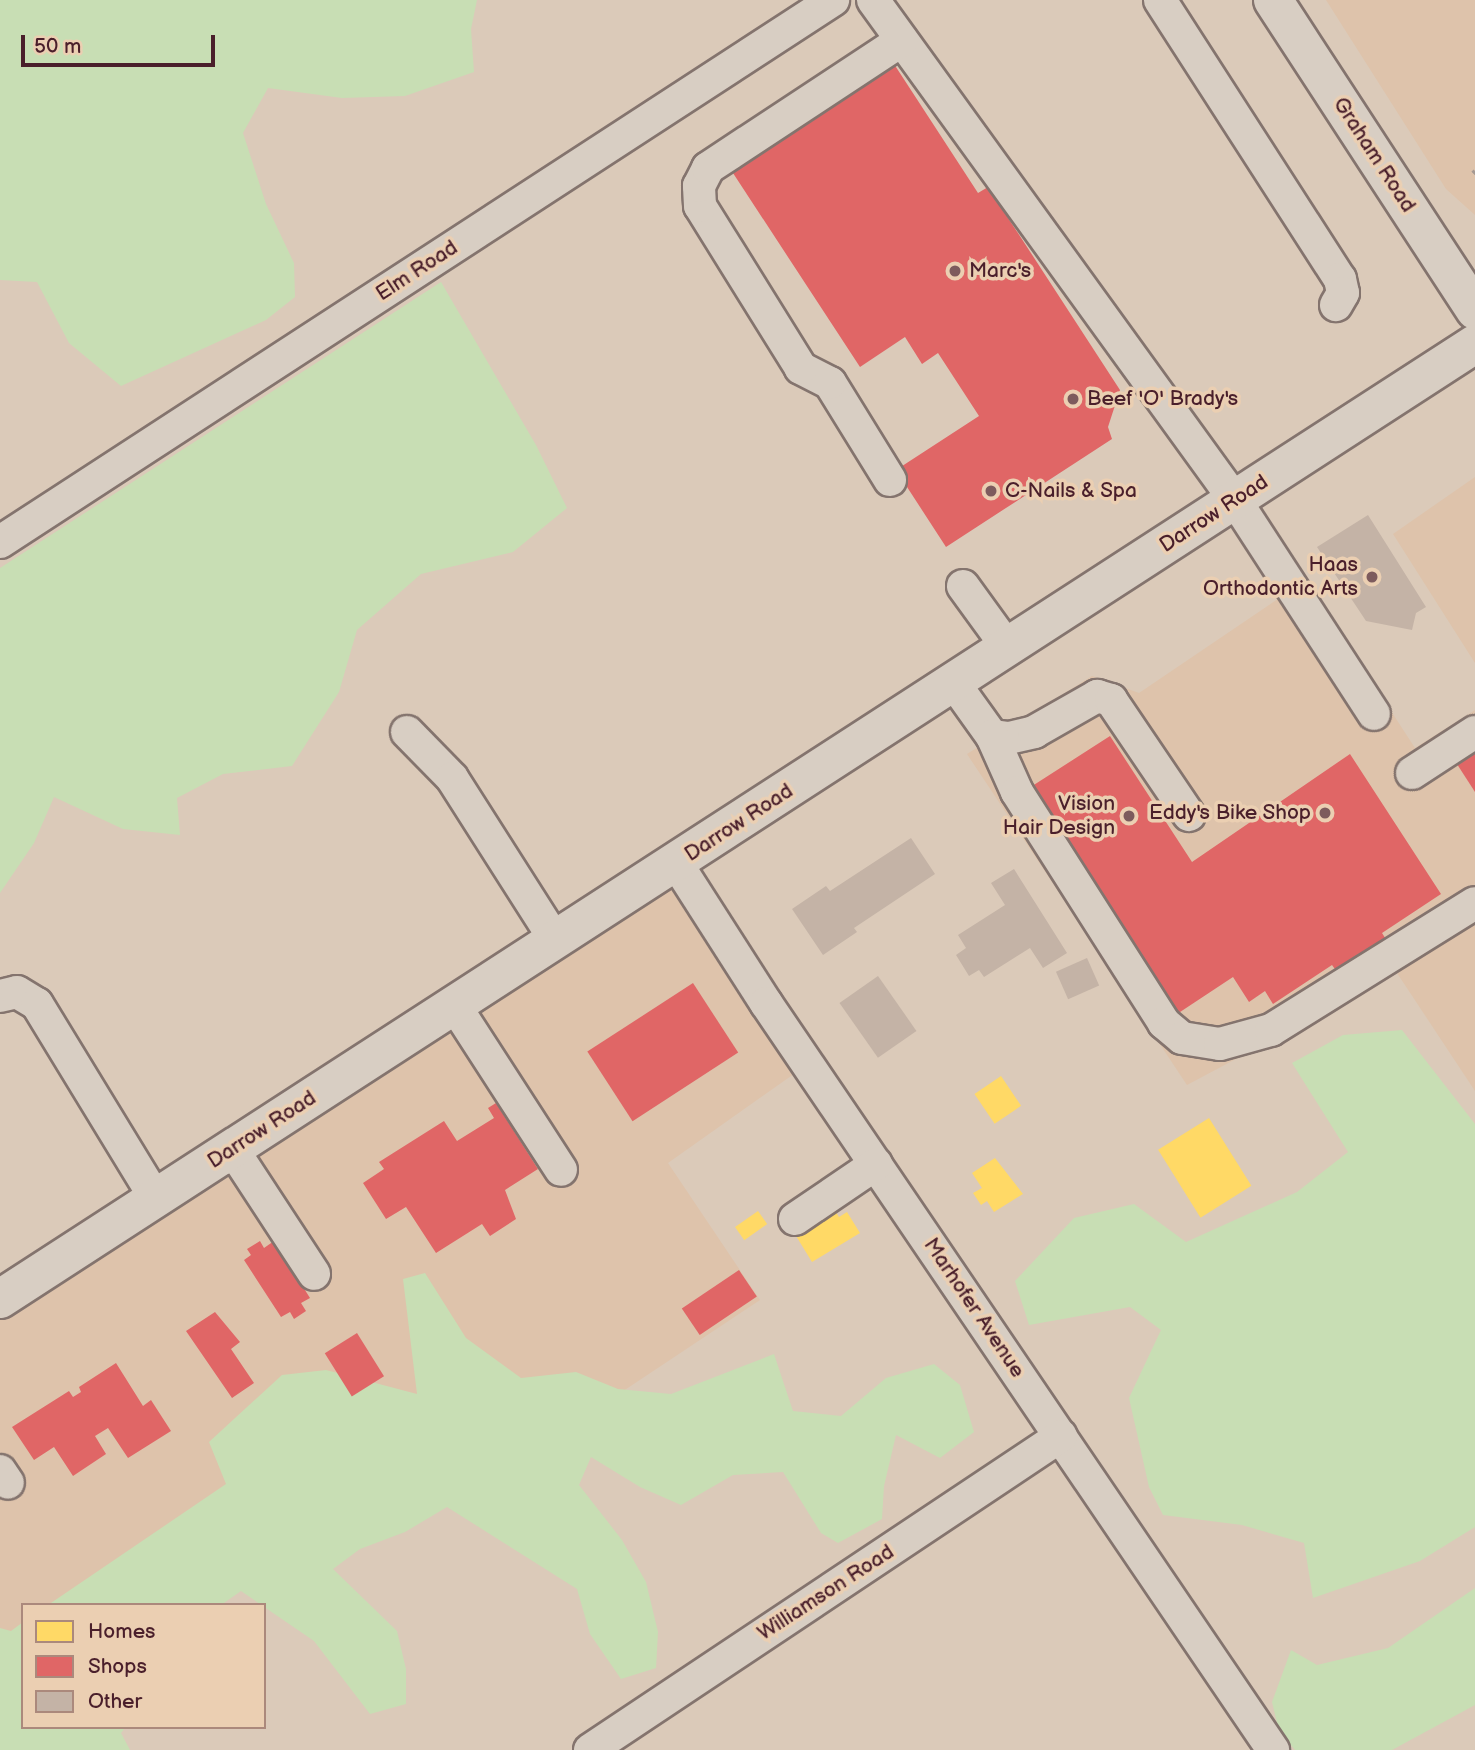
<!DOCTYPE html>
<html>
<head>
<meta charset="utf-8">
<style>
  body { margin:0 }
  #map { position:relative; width:1475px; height:1750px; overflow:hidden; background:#dbcab9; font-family:"Balsamiq Sans",sans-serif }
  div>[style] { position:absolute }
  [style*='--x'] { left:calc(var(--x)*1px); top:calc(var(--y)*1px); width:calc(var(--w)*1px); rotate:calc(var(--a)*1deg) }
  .built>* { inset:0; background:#dec3ab }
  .green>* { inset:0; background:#c8deb4 }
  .homes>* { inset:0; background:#ffd966; transform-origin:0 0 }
  .shops>* { inset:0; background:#e06666; transform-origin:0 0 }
  .building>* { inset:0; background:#c4b3a6; transform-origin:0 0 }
  .path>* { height:4.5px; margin-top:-2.25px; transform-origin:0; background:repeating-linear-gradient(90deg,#a59992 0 5px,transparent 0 10px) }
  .roads { filter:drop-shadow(2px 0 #84746e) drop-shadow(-2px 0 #84746e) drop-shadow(0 2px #84746e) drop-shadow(0 -2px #84746e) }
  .minor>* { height:32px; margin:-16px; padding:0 16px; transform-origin:16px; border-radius:16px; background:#d8cec3 }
  .major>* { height:38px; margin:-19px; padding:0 19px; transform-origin:19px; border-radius:19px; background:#d8cec3 }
  .dots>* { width:19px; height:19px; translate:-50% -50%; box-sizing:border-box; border:4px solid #ebcfb2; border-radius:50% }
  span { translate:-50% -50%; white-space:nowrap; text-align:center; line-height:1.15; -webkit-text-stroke:7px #ebcfb2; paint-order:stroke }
  .street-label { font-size:21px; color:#4a1f2b }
  .poi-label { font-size:21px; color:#4a1f2b }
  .left { translate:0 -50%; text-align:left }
  .right { translate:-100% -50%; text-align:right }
  .legend { position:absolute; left:21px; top:1603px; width:245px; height:126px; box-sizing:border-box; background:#ebcfb2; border:2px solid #ab897c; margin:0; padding:9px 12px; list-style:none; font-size:21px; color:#4a1f2b }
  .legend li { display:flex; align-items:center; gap:14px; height:35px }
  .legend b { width:35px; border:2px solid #ab897c }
  .scale { position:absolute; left:21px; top:35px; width:194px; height:32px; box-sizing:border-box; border:4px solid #4a1f2b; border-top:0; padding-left:9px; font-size:21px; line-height:24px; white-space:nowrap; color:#4a1f2b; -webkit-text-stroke:5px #ebcfb2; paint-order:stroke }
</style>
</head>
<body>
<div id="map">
  <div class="built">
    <div style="clip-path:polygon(1326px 0,1475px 0,1475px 215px,1446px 189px)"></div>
    <div style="clip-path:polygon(1475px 477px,1475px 663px,1393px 534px)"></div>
    <div style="clip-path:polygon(1306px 580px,1415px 748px,1475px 710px,1475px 1091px,1397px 973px,1187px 1085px,967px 754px,1092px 676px,1139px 693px)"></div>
    <div style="clip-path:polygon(674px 852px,808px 1064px,668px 1163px,760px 1300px,512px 1465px,105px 1605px,23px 1605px,23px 1654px,0 1667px,0 1299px)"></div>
  </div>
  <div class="green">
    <div style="clip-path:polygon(0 0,477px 0,471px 29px,474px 72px,405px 96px,342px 98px,268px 88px,243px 133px,266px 204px,294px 263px,295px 297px,266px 320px,121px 386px,69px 343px,37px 282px,0 280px)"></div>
    <div style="clip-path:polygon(441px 282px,536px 445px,567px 508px,513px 552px,421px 574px,357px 630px,339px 692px,292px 766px,223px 774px,177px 798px,180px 835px,123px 829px,54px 797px,34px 843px,0 893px,0 568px)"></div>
    <div style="clip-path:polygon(1402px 1030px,1475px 1124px,1475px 1527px,1420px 1561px,1313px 1598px,1304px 1543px,1242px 1525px,1163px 1515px,1149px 1487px,1129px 1398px,1161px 1330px,1130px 1307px,1029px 1325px,1015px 1281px,1074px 1218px,1134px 1204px,1186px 1242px,1297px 1192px,1348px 1152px,1292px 1063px,1343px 1035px)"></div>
    <div style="clip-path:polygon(425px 1273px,466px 1338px,521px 1378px,576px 1372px,618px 1389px,671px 1394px,774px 1354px,793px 1411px,841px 1416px,886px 1378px,934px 1364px,960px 1385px,974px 1432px,940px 1458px,896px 1435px,884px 1486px,882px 1519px,838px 1543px,821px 1533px,783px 1472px,733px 1475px,681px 1505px,640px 1487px,591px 1457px,579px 1485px,622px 1540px,646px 1582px,658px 1632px,656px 1668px,621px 1679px,590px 1634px,577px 1589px,447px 1507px,405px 1532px,360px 1549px,333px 1569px,397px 1631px,406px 1669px,406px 1704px,370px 1714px,314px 1641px,241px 1591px,221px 1605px,48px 1605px,226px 1484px,209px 1442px,282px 1375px,326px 1370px,417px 1394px,403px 1279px)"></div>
    <div style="clip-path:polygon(1475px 1588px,1475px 1705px,1392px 1750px,1295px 1750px,1279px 1731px,1272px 1702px,1291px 1650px,1317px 1665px,1388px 1648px)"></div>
    <div style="clip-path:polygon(23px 1622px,23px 1727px,126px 1727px,121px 1733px,130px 1750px,0 1750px,0 1628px,11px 1631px)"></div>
  </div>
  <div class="homes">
    <div style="left:1001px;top:1076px;width:36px;height:32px;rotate:56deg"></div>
    <div style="left:1209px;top:1118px;width:80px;height:60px;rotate:58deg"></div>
    <div style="clip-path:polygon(995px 1158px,1023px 1194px,994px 1212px,987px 1201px,981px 1205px,973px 1193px,982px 1188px,972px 1173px)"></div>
    <div style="clip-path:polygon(832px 1206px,839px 1217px,847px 1212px,860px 1233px,812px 1262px,793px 1231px)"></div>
    <div style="left:758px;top:1211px;width:16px;height:28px;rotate:55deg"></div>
  </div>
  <div class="shops">
    <div style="clip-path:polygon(894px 64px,978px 193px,988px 187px,1120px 390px,1108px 427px,1112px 439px,946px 547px,896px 470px,979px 416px,938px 353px,922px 364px,905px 337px,860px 367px,731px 170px)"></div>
    <div style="clip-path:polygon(1110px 736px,1192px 862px,1350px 754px,1441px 894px,1382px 933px,1389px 944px,1340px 976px,1332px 965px,1273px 1004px,1265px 991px,1249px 1002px,1233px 977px,1174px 1016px,1026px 790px)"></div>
    <div style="clip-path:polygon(1475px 748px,1475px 792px,1455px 761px)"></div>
    <div style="left:693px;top:983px;width:83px;height:126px;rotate:57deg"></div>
    <div style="clip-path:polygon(496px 1103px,538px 1169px,505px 1190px,516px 1219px,490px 1236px,482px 1224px,436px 1253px,406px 1207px,386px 1219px,363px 1183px,384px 1169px,379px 1162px,444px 1121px,457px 1141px,494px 1118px,488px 1108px)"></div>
    <div style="clip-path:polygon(260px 1241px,264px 1248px,274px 1241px,310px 1298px,301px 1303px,306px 1311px,294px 1319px,290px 1312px,281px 1317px,244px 1260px,251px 1255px,247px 1249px)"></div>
    <div style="left:739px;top:1270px;width:32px;height:69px;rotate:56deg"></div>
    <div style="clip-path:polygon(215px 1312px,240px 1342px,231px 1349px,254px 1383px,232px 1398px,186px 1331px)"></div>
    <div style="left:357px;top:1333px;width:51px;height:38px;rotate:58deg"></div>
    <div style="clip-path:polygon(116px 1363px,143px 1406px,151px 1400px,171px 1431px,128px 1458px,108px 1428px,95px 1436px,106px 1454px,73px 1476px,54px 1447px,34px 1460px,12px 1427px,69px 1391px,73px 1397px,81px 1392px,79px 1387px)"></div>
  </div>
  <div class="building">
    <div style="clip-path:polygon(1368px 515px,1426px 607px,1416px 613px,1412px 630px,1366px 621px,1317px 547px)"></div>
    <div style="clip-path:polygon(911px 838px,935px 874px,854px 928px,857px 932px,823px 955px,792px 909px,826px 886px,830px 891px)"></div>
    <div style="clip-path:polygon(1014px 869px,1067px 953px,1043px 968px,1030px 948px,984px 977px,979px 970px,969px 976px,956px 955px,966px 948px,958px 935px,1005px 905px,991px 883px)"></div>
    <div style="left:1087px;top:958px;width:30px;height:34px;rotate:66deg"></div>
    <div style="left:878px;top:976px;width:67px;height:47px;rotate:55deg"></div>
  </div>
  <div class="path">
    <div style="--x:1473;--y:173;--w:3;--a:-45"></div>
  </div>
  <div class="roads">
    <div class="minor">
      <div style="--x:873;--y:0;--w:617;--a:54.1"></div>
      <div style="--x:1235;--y:500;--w:255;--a:57"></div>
      <div style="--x:1160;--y:0;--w:332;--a:57.2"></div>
      <div style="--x:1340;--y:279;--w:14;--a:78"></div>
      <div style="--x:1343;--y:293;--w:14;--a:120"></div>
      <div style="--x:890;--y:480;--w:114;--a:-121.7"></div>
      <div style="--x:830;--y:383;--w:33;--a:-153"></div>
      <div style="--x:801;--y:368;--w:191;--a:-121.9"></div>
      <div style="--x:700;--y:206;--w:20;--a:-93"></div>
      <div style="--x:699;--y:186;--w:20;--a:-63"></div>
      <div style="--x:708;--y:168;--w:232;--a:-33.4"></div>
      <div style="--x:0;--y:542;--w:994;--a:-33.05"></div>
      <div style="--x:963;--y:586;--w:77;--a:54"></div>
      <div style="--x:954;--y:683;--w:65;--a:54.4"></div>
      <div style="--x:992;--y:736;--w:17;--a:7"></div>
      <div style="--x:1009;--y:738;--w:26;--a:-13"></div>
      <div style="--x:1034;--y:732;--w:73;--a:-29.7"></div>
      <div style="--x:1097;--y:696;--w:15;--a:16"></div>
      <div style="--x:1111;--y:700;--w:139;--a:55.9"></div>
      <div style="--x:407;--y:732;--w:64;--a:45.6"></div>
      <div style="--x:452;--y:778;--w:193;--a:57.5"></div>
      <div style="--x:992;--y:736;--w:61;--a:65.9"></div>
      <div style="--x:1017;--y:792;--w:274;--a:57.5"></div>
      <div style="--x:1164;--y:1023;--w:23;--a:40"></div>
      <div style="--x:1182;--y:1038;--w:38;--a:9"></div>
      <div style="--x:1220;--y:1044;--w:53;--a:-15.4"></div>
      <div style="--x:1271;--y:1030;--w:240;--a:-31.9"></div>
      <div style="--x:1412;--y:773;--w:75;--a:-33.1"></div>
      <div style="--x:677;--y:864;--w:165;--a:57.4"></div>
      <div style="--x:766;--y:1003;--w:903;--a:55.83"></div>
      <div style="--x:0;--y:996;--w:17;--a:-13"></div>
      <div style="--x:17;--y:992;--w:23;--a:31"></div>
      <div style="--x:37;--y:1004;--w:228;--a:58.6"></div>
      <div style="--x:455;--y:1006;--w:195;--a:57.1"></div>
      <div style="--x:233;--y:1150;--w:148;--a:56.8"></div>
      <div style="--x:795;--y:1219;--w:98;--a:-34.2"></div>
      <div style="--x:0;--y:1471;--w:14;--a:56"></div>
      <div style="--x:590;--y:1750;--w:566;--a:-33.69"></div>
    </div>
    <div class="major">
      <div style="--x:1273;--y:0;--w:370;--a:56.9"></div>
      <div style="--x:0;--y:1299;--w:1757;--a:-32.92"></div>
    </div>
  </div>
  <div class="dots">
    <div style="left:955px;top:271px;background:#7d5b5d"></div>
    <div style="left:1073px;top:399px;background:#7d5b5d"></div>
    <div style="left:991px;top:491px;background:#7d5b5d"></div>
    <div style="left:1372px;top:577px;background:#7d5b5d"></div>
    <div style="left:1325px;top:813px;background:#7d5b5d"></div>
    <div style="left:1129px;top:816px;background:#7d5b5d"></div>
  </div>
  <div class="street-label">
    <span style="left:1374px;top:155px;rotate:57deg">Graham Road</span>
    <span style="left:417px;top:271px;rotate:-33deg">Elm Road</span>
    <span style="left:1214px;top:514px;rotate:-33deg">Darrow Road</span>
    <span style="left:739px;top:823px;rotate:-33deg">Darrow Road</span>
    <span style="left:262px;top:1130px;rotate:-33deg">Darrow Road</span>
    <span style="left:974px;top:1308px;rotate:56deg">Marhofer Avenue</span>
    <span style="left:826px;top:1593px;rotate:-33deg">Williamson Road</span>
  </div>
  <div class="poi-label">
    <span class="left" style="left:969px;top:271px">Marc's</span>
    <span class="left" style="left:1087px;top:399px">Beef 'O' Brady's</span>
    <span class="left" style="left:1005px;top:491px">C-Nails &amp; Spa</span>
    <span class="right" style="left:1358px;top:577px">Haas<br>Orthodontic Arts</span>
    <span class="right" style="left:1115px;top:816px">Vision<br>Hair Design</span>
    <span class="right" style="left:1311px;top:813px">Eddy's Bike Shop</span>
  </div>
  <ul class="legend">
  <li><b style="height:19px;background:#ffd966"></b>Homes</li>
  <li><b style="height:19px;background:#e06666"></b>Shops</li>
  <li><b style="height:19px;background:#c4b3a6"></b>Other</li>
  </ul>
  <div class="scale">50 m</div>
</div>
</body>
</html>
